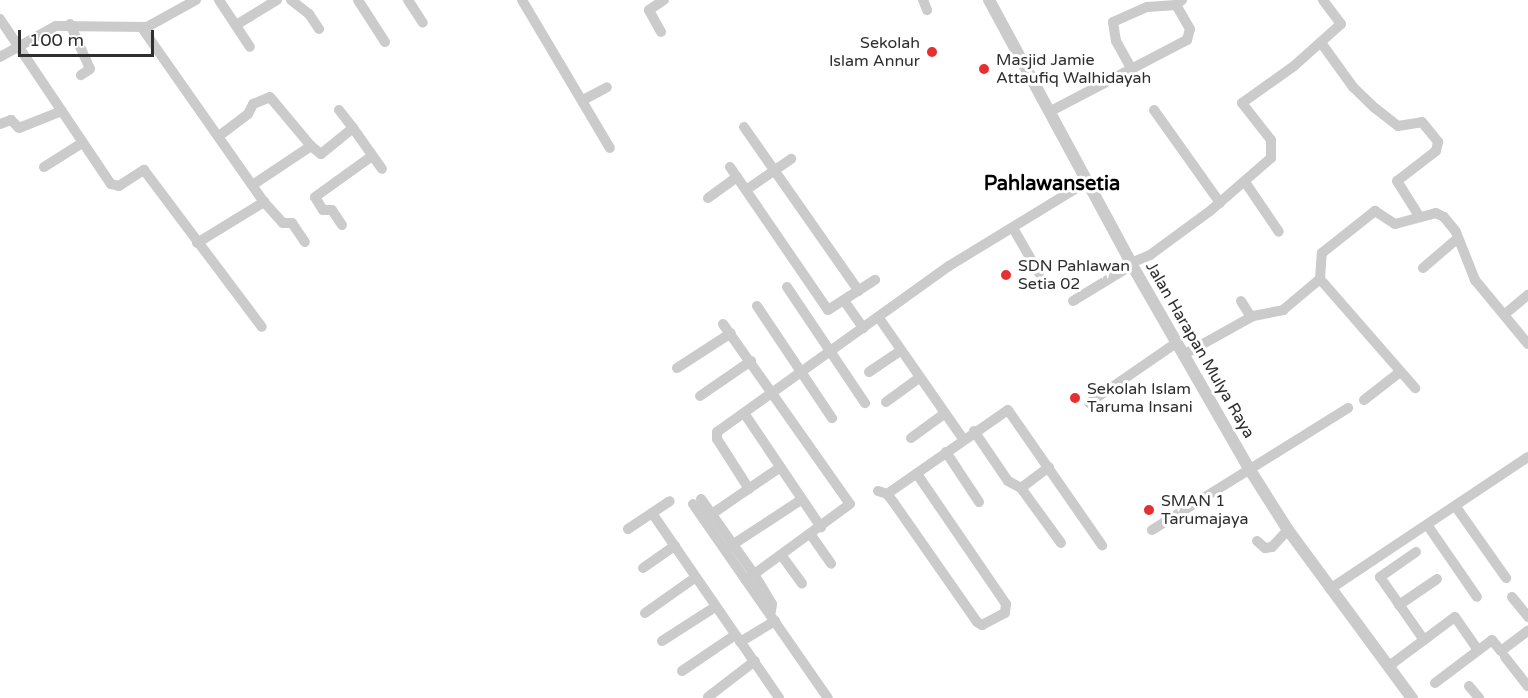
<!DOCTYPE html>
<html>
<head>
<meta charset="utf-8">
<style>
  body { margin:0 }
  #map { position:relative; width:1528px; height:698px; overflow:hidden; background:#fff; font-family:"Varela Round",sans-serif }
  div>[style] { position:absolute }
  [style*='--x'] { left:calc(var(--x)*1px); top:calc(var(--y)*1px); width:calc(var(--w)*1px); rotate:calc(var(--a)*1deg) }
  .minor>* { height:10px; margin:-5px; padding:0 5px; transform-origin:5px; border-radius:5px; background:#cbcbcb }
  .tertiary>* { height:12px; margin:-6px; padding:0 6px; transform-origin:6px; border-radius:6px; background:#cbcbcb }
  .dots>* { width:16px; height:16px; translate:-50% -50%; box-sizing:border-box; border:3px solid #fff; border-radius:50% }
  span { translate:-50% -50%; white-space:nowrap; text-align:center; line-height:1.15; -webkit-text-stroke:6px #fff; paint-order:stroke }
  .poi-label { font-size:16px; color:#2e2e2e }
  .right { translate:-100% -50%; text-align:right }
  .left { translate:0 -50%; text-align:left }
  .street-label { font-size:16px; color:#2e2e2e }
  .quarter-label { font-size:20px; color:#000; font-weight:700 }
  .scale { position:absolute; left:18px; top:30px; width:136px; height:27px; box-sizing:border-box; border:3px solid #2e2e2e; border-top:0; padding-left:8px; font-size:18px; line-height:21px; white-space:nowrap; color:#2e2e2e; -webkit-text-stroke:4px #fff; paint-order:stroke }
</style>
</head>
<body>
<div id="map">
  <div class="minor">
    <div style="--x:219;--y:0;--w:56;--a:56.6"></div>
    <div style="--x:291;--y:0;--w:23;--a:38"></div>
    <div style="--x:309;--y:14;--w:18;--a:56"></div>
    <div style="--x:358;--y:0;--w:50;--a:57.3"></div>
    <div style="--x:408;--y:0;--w:27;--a:57"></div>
    <div style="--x:522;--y:0;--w:172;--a:59.3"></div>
    <div style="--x:923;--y:0;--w:11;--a:68"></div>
    <div style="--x:0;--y:19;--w:199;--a:56.1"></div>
    <div style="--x:111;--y:184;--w:8;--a:14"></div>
    <div style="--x:119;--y:186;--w:30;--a:-33"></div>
    <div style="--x:144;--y:170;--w:196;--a:53.1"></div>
    <div style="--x:70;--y:24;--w:49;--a:66"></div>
    <div style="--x:90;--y:69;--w:11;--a:146"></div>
    <div style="--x:236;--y:25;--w:48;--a:-31.4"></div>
    <div style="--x:142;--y:28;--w:213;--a:55"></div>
    <div style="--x:264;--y:202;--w:28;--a:48"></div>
    <div style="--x:283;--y:223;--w:9;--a:0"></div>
    <div style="--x:292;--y:223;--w:23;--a:56"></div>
    <div style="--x:661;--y:32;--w:25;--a:-119"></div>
    <div style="--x:649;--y:10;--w:18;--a:-34"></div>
    <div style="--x:1322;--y:44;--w:53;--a:54.2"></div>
    <div style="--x:1353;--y:87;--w:30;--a:44"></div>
    <div style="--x:1375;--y:108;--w:29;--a:38"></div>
    <div style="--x:1398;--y:126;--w:24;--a:-9"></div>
    <div style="--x:1422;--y:122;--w:26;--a:51"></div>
    <div style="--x:1438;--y:142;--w:9;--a:103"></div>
    <div style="--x:1436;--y:151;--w:49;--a:142.4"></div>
    <div style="--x:1397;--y:181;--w:41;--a:57.8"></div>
    <div style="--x:0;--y:57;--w:64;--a:-29"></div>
    <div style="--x:56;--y:26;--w:91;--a:0.6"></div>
    <div style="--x:147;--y:27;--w:56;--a:-28.9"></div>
    <div style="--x:1131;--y:68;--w:31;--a:-119"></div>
    <div style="--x:1116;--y:41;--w:19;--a:-99"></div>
    <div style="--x:1113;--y:22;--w:37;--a:-24"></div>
    <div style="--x:1147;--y:7;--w:29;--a:-4"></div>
    <div style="--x:583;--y:100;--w:27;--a:-28"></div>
    <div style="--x:339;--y:110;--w:23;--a:52"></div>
    <div style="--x:1154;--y:110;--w:114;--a:54.6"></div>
    <div style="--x:1049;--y:112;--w:156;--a:-27.6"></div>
    <div style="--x:1187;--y:40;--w:11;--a:-75"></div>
    <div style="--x:1190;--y:29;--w:28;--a:-120"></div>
    <div style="--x:1176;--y:5;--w:8;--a:-40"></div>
    <div style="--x:0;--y:124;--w:12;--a:-20"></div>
    <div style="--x:11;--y:120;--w:11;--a:45"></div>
    <div style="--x:19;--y:128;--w:43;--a:-21.8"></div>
    <div style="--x:744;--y:127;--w:200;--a:55"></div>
    <div style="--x:219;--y:136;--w:36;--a:-37"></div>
    <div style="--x:248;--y:114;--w:11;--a:-63"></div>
    <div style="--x:253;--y:104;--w:18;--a:-22"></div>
    <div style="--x:270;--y:97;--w:64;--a:50.1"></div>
    <div style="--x:311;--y:146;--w:69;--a:146.3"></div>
    <div style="--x:311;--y:146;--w:13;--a:39"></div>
    <div style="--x:321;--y:154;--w:41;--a:-39.1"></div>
    <div style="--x:353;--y:128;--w:50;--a:54.7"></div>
    <div style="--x:44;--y:167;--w:45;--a:-32.3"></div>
    <div style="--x:730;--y:167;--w:173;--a:55.6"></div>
    <div style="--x:828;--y:310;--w:56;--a:-32.6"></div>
    <div style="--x:1245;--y:182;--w:60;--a:55.8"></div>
    <div style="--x:746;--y:190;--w:55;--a:-34.6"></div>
    <div style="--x:708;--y:198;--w:36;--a:-36"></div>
    <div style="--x:342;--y:225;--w:18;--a:-124"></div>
    <div style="--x:332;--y:210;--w:9;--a:180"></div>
    <div style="--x:323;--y:210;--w:15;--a:-122"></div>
    <div style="--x:315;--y:197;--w:70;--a:-35.7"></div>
    <div style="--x:1013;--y:228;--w:52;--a:60"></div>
    <div style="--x:197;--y:243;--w:79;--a:-31.5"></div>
    <div style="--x:1131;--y:263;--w:21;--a:-23"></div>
    <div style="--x:1150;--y:255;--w:74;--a:-36.3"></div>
    <div style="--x:1210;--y:211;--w:81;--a:-41"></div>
    <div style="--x:1271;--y:158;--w:18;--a:-90"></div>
    <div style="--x:1271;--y:140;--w:47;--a:-128.1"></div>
    <div style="--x:1242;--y:103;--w:64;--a:-35.4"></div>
    <div style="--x:1294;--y:66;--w:63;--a:-41.8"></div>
    <div style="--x:1341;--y:24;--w:30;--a:-127"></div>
    <div style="--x:1423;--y:268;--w:46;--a:-40.6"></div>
    <div style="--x:1320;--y:279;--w:145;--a:48.9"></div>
    <div style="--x:787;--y:287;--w:140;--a:56.1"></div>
    <div style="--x:1073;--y:301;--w:69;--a:-31.4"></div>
    <div style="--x:1241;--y:301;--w:19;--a:58"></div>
    <div style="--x:845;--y:302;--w:32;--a:55"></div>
    <div style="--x:757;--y:306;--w:135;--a:56.2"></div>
    <div style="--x:1505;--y:314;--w:30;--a:-40"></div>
    <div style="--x:879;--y:318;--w:147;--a:55.2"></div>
    <div style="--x:723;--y:324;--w:220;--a:54.8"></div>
    <div style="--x:850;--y:504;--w:129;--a:143.8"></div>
    <div style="--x:1183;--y:355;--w:80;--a:-29.1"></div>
    <div style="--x:1253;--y:316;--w:31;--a:-11"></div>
    <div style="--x:1283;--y:310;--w:48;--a:-40"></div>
    <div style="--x:1320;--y:279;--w:26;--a:-86"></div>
    <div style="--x:1322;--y:253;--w:68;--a:-38.4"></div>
    <div style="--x:1375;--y:211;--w:24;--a:33"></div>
    <div style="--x:1395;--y:224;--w:42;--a:-15"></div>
    <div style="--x:1436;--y:213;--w:9;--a:27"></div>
    <div style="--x:1444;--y:217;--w:19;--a:51"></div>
    <div style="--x:1456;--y:232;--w:52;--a:68.4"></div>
    <div style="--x:1475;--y:280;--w:83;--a:50.4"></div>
    <div style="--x:677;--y:368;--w:64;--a:-32.9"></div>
    <div style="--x:869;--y:372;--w:37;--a:-34"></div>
    <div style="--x:700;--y:396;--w:62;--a:-34.5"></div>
    <div style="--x:1364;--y:400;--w:46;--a:-37.9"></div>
    <div style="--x:886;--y:402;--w:41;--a:-36"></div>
    <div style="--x:1089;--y:403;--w:106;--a:-34.6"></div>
    <div style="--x:744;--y:413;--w:138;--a:56"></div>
    <div style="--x:974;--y:431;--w:60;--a:55.8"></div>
    <div style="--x:1008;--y:481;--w:15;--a:28"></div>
    <div style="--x:1021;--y:488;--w:68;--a:54"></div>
    <div style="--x:911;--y:438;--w:41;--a:-36"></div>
    <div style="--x:946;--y:452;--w:60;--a:56.6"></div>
    <div style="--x:1021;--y:488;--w:35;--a:-37"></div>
    <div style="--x:749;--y:489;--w:59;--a:-122.6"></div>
    <div style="--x:717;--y:439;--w:7;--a:-90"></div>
    <div style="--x:717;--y:432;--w:285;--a:-35.6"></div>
    <div style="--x:949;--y:266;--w:163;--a:-31.4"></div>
    <div style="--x:878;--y:491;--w:9;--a:18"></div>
    <div style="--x:887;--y:494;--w:11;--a:52"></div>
    <div style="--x:894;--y:503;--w:145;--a:55.1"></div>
    <div style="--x:977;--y:622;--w:6;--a:31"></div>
    <div style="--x:982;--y:625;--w:26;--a:-28"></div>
    <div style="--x:1005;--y:613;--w:9;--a:-84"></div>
    <div style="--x:1006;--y:604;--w:158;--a:-124.4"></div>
    <div style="--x:887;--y:494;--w:147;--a:-34.8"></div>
    <div style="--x:1008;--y:410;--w:165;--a:55.2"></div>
    <div style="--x:701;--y:499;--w:92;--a:54.8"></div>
    <div style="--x:754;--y:574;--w:35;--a:59"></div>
    <div style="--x:772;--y:604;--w:7;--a:98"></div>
    <div style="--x:693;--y:504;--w:236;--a:55.2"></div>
    <div style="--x:1456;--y:507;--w:87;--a:54.8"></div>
    <div style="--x:652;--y:513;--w:224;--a:55.5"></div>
    <div style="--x:706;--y:518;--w:88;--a:-34.4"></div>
    <div style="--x:1428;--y:526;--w:86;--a:55.4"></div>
    <div style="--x:628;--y:529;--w:50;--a:-33.7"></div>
    <div style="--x:1152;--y:530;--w:231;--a:-31.9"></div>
    <div style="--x:811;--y:535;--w:35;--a:55"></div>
    <div style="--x:1257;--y:541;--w:11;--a:41"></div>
    <div style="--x:1265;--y:548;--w:7;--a:-8"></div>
    <div style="--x:1272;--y:547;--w:23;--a:-47"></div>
    <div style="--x:726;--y:549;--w:90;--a:-33.2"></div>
    <div style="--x:1416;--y:552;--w:44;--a:145.2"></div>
    <div style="--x:1380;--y:577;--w:77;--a:55.1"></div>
    <div style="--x:782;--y:556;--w:34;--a:54"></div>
    <div style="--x:643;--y:568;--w:39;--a:-35"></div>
    <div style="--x:1330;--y:589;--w:238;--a:-33.7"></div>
    <div style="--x:1512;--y:597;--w:26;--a:51"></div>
    <div style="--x:1399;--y:605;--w:46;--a:-34.4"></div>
    <div style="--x:645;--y:613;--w:62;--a:-35.2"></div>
    <div style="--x:662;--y:641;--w:63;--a:-32.7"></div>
    <div style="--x:740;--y:642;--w:41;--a:-31"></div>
    <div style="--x:1505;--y:657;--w:37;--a:52"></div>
    <div style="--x:1389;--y:666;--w:82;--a:-36.6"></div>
    <div style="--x:1455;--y:617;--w:40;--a:55.1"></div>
    <div style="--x:682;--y:671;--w:64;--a:-34.2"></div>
    <div style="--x:1435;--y:683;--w:71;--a:-37"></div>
    <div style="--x:1492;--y:640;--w:14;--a:51"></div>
    <div style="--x:1501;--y:651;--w:34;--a:-37"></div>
    <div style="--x:1469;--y:686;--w:16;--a:50"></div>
    <div style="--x:708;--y:697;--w:59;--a:-37.5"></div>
  </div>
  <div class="tertiary">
    <div style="--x:989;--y:0;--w:301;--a:61.6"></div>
    <div style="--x:1132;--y:265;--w:237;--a:60.1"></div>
    <div style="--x:1250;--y:470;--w:71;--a:57.7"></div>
    <div style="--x:1288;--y:530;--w:209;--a:53.6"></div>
  </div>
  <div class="dots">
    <div style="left:932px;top:52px;background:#e52f31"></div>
    <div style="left:984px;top:69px;background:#e52f31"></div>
    <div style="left:1006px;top:275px;background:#e52f31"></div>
    <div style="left:1075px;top:398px;background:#e52f31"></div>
    <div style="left:1149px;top:510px;background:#e52f31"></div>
  </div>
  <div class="poi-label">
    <span class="right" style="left:920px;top:52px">Sekolah<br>Islam Annur</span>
    <span class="left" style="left:996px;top:69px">Masjid Jamie<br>Attaufiq Walhidayah</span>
    <span class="left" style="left:1018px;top:275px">SDN Pahlawan<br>Setia 02</span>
    <span class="left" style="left:1087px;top:398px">Sekolah Islam<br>Taruma Insani</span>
    <span class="left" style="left:1161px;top:510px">SMAN 1<br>Tarumajaya</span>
  </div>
  <div class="street-label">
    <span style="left:1200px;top:350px;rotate:60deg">Jalan Harapan Mulya Raya</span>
  </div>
  <div class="quarter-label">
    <span style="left:1052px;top:184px">Pahlawansetia</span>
  </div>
  <div class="scale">100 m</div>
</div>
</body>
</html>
